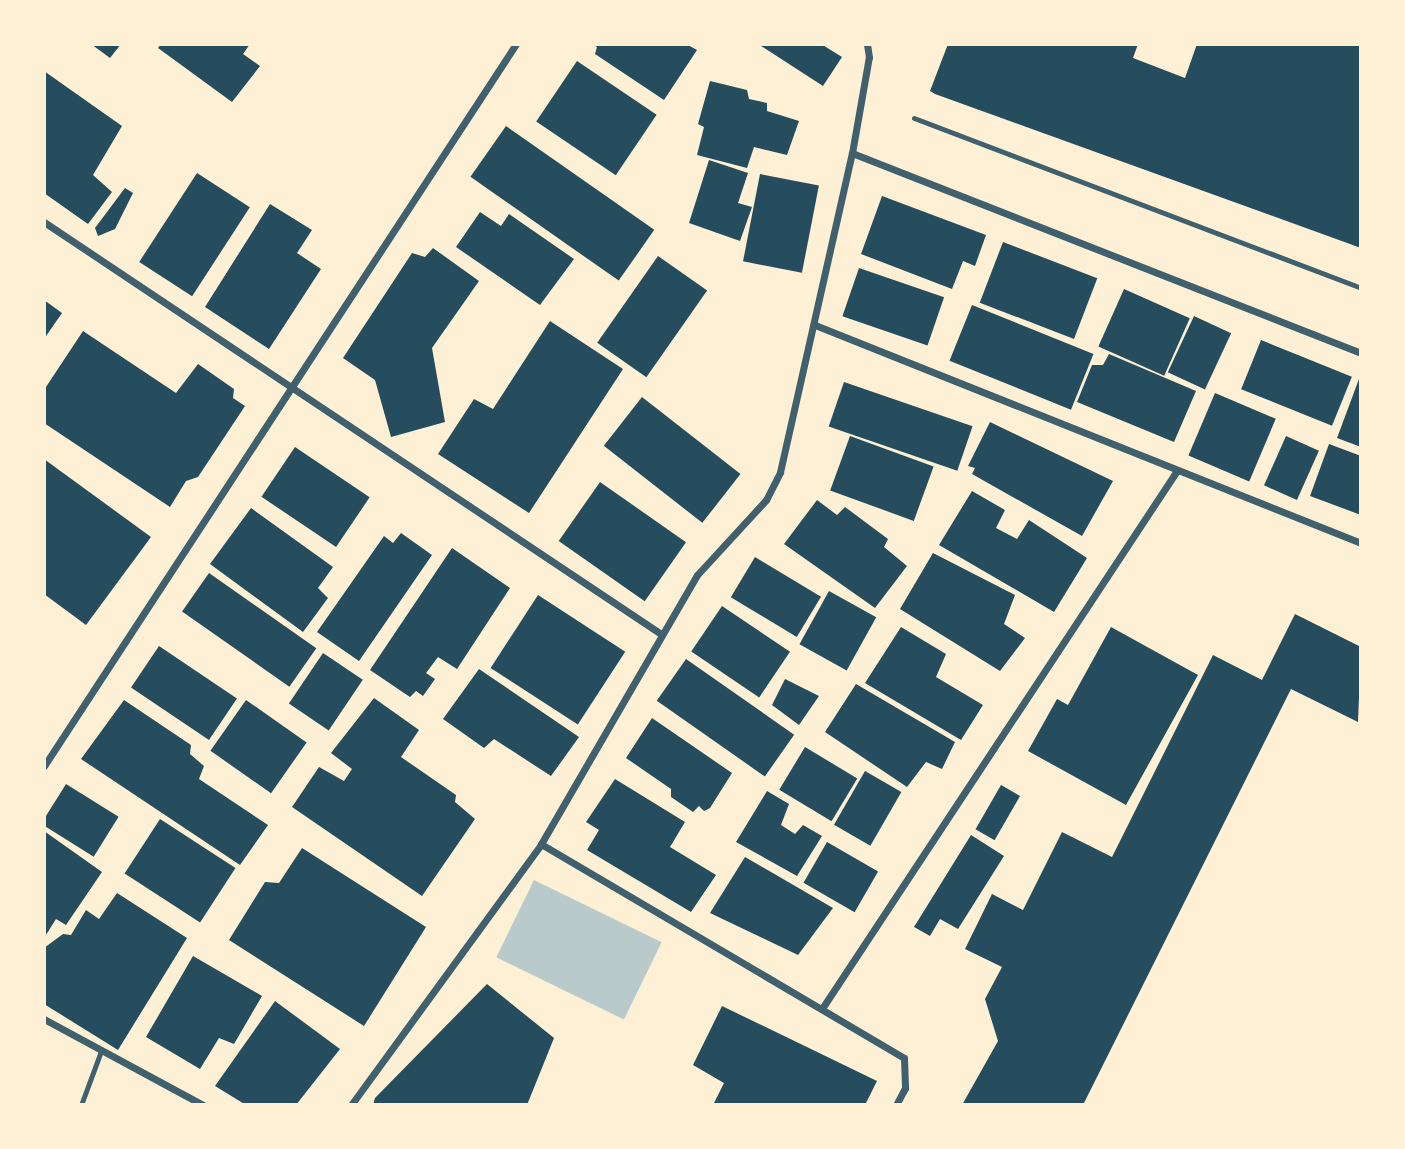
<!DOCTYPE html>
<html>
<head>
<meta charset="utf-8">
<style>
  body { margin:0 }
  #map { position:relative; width:1405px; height:1149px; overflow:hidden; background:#fdf0d5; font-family:Quicksand,sans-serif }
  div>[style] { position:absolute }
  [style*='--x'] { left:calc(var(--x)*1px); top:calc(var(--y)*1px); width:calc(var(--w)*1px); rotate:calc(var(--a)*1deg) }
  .green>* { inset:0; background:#b9caca; transform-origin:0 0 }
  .building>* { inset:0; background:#264d5e; transform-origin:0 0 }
  .service>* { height:5px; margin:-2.5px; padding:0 2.5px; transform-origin:2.5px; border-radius:2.5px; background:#3f606c }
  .minor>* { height:7px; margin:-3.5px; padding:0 3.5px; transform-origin:3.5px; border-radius:3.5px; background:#3f606c }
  span { translate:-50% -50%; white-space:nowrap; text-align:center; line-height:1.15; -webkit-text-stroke:6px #fdf0d5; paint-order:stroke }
  .frame { position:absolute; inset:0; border:46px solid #fdf0d5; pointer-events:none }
</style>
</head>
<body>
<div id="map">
  <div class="green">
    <div style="left:534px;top:880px;width:142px;height:86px;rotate:26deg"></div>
  </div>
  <div class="building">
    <div style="clip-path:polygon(91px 44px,121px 44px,110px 58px)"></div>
    <div style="clip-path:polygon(161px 44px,250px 44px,243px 54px,260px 66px,232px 102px,158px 48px)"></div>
    <div style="clip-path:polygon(592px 44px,686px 44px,697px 50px,664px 100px,595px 54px,597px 47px)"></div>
    <div style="clip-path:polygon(758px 44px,821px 44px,842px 57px,823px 86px)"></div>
    <div style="clip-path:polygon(948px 44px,1138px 44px,1133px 58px,1185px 78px,1197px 44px,1361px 44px,1361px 248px,935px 94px,930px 91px)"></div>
    <div style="left:577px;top:61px;width:96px;height:73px;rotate:34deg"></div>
    <div style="clip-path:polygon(44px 71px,122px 126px,93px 175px,112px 192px,88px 224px,44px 193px)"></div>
    <div style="clip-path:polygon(710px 81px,747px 90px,749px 99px,767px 103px,767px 111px,799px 121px,787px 155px,754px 147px,747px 168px,697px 155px,704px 127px,698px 124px)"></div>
    <div style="left:506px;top:126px;width:181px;height:62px;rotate:35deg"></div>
    <div style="clip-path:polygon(709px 160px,748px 173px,738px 203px,752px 207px,740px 241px,689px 223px)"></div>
    <div style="left:197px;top:173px;width:63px;height:106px;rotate:33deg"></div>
    <div style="left:760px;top:174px;width:60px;height:89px;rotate:11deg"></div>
    <div style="clip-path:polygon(125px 188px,133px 193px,115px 229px,98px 236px,95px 228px)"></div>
    <div style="clip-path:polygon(882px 196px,986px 235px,975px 266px,963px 261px,952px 289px,861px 254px)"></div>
    <div style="clip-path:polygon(270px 204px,312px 230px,297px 253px,321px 269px,269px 349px,205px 307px)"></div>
    <div style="clip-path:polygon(480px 212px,501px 226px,509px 214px,574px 259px,540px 305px,456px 247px)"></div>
    <div style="left:1003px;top:242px;width:101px;height:65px;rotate:21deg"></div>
    <div style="clip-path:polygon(433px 248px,479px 281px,432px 348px,445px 422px,391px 437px,375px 380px,343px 358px,412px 253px,425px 257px)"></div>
    <div style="left:658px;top:256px;width:60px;height:106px;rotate:35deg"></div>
    <div style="left:859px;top:268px;width:90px;height:51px;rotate:19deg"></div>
    <div style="left:1124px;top:289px;width:72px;height:63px;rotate:24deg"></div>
    <div style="clip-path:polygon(44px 300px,62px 313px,44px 339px)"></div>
    <div style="left:972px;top:305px;width:131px;height:60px;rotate:22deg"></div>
    <div style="left:1194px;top:316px;width:41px;height:62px;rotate:25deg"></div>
    <div style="clip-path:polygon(550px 321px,623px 369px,529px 513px,438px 454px,474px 399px,493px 409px)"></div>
    <div style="clip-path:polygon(83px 331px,176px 393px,198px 364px,234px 389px,233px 398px,245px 406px,198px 477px,186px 481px,170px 507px,44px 423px,44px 390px)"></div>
    <div style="left:1261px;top:340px;width:98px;height:53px;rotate:22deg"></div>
    <div style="clip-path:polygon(1109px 354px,1196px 391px,1174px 442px,1077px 402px,1092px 365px,1103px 365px)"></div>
    <div style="clip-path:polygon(1359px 379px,1361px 380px,1361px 447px,1337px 438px)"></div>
    <div style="left:844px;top:382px;width:136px;height:47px;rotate:19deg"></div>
    <div style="left:1215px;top:393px;width:66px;height:68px;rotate:23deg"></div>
    <div style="left:642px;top:397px;width:125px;height:62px;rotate:38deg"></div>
    <div style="clip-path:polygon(990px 422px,1113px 481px,1082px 536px,972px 474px,975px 468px,968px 466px)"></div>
    <div style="left:850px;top:436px;width:89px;height:58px;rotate:20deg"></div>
    <div style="left:1286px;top:436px;width:36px;height:54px;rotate:24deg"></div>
    <div style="clip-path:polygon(1329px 444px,1361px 456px,1361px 515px,1310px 496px)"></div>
    <div style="left:295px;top:447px;width:90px;height:60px;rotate:34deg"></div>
    <div style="clip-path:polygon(44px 459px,151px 537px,86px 625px,44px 594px)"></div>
    <div style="left:600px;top:482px;width:105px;height:72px;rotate:35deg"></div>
    <div style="clip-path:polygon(972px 491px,1005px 510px,996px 528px,1017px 539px,1029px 520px,1087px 558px,1054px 612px,939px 545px)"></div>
    <div style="clip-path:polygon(817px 500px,837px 515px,845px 507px,888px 539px,884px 547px,907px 566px,875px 608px,784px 544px)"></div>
    <div style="clip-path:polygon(251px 508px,333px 567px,318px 588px,328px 598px,303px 632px,210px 564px)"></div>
    <div style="clip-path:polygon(401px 533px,432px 555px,359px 661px,317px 632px,384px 536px,393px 543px)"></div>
    <div style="clip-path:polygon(452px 548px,510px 588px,457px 669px,438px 657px,426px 673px,435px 679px,423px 696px,416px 691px,410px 697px,370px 670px)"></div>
    <div style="clip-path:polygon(933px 553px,1015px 595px,1004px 624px,1025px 638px,1000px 671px,900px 609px)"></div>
    <div style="left:755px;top:557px;width:77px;height:47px;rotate:31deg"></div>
    <div style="left:209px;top:573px;width:131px;height:47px;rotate:35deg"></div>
    <div style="left:829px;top:591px;width:54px;height:61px;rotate:29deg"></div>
    <div style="left:538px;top:595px;width:104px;height:87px;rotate:33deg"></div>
    <div style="left:722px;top:606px;width:82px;height:55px;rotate:34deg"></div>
    <div style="clip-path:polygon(1295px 614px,1361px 647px,1358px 722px,1291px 689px,1083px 1105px,962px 1105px,998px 1041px,985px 999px,1002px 967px,965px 949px,992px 894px,1023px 910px,1062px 832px,1112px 857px,1213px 655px,1262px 680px)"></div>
    <div style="clip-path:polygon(901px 627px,946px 654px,936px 677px,983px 705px,961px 740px,865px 683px)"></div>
    <div style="clip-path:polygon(1111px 627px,1198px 675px,1126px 805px,1028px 751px,1057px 699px,1068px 705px)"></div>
    <div style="left:159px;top:646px;width:94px;height:50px;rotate:34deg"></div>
    <div style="left:323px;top:653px;width:48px;height:61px;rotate:34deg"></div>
    <div style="left:686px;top:659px;width:132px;height:51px;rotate:35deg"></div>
    <div style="clip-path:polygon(479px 669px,579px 737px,551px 776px,494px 739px,484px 748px,443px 719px)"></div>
    <div style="clip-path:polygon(785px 679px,819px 696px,799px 725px,772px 705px)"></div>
    <div style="clip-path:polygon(856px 684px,955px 742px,942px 769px,926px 762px,907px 787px,825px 732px)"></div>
    <div style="clip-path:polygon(374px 698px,419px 730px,401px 757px,456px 795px,455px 802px,475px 819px,422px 896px,292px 807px,319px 767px,344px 781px,352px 769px,331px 753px)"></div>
    <div style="clip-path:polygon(124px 700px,191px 745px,190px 754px,204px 766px,199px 779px,268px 825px,240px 865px,81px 759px)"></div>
    <div style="left:246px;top:700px;width:74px;height:62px;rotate:35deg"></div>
    <div style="clip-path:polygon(652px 718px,732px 773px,710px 808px,704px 811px,699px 806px,693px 812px,671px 797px,671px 789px,626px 758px)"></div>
    <div style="left:805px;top:747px;width:61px;height:50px;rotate:31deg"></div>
    <div style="left:865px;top:771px;width:42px;height:62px;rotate:30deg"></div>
    <div style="clip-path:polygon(615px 779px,685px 822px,670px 847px,716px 875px,691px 912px,587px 850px,599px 830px,586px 822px)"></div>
    <div style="left:66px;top:784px;width:62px;height:47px;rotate:32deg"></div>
    <div style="left:1001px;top:785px;width:22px;height:51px;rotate:30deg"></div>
    <div style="clip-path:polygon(767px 791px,789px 804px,781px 825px,795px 834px,803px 825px,822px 836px,797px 876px,736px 842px)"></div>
    <div style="left:160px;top:819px;width:90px;height:65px;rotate:33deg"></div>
    <div style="clip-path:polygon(44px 831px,102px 872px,66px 925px,56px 919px,44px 938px)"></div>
    <div style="clip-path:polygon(971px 835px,1004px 856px,958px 929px,940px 919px,930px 936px,914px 927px)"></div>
    <div style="left:827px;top:842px;width:59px;height:47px;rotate:30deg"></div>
    <div style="clip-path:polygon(302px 848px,426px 927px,364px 1026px,229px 940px,265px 882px,279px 883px)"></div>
    <div style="clip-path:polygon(745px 857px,833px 908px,798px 955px,710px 913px)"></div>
    <div style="clip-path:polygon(117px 893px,187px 938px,118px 1050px,44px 1004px,44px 948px,63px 934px,71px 935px,86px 910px,99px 919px)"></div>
    <div style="clip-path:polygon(193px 956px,262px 996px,234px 1044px,219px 1038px,200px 1069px,146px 1037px)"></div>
    <div style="clip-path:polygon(487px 984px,554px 1038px,527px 1105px,373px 1105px,375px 1098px)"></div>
    <div style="clip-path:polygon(275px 1001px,340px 1049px,296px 1105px,246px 1105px,215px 1086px)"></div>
    <div style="clip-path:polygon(722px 1006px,877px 1081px,865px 1105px,713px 1105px,724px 1083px,693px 1065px)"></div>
  </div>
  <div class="service">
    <div style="--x:914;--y:118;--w:478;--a:20.8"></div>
    <div style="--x:81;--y:1105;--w:58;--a:-69.7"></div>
  </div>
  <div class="minor">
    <div style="--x:852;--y:153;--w:547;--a:21.45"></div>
    <div style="--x:44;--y:222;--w:742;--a:33.73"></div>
    <div style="--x:815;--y:325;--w:588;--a:21.77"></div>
    <div style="--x:44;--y:766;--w:863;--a:-56.83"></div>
    <div style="--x:541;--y:844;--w:421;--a:30.5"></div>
    <div style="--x:904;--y:1058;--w:30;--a:88"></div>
    <div style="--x:905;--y:1088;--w:19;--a:118"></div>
    <div style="--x:823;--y:1007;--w:641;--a:-56.58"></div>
    <div style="--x:44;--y:1019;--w:181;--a:28.4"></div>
    <div style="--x:351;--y:1105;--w:323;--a:-53.9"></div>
    <div style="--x:541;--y:844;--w:311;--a:-59.9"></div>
    <div style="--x:697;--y:575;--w:102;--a:-47.4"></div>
    <div style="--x:766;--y:500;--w:31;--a:-63"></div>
    <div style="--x:780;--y:472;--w:327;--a:-77.3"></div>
    <div style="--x:852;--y:153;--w:97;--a:-80"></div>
    <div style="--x:869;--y:57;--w:13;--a:-99"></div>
  </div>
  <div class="frame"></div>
</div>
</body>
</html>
